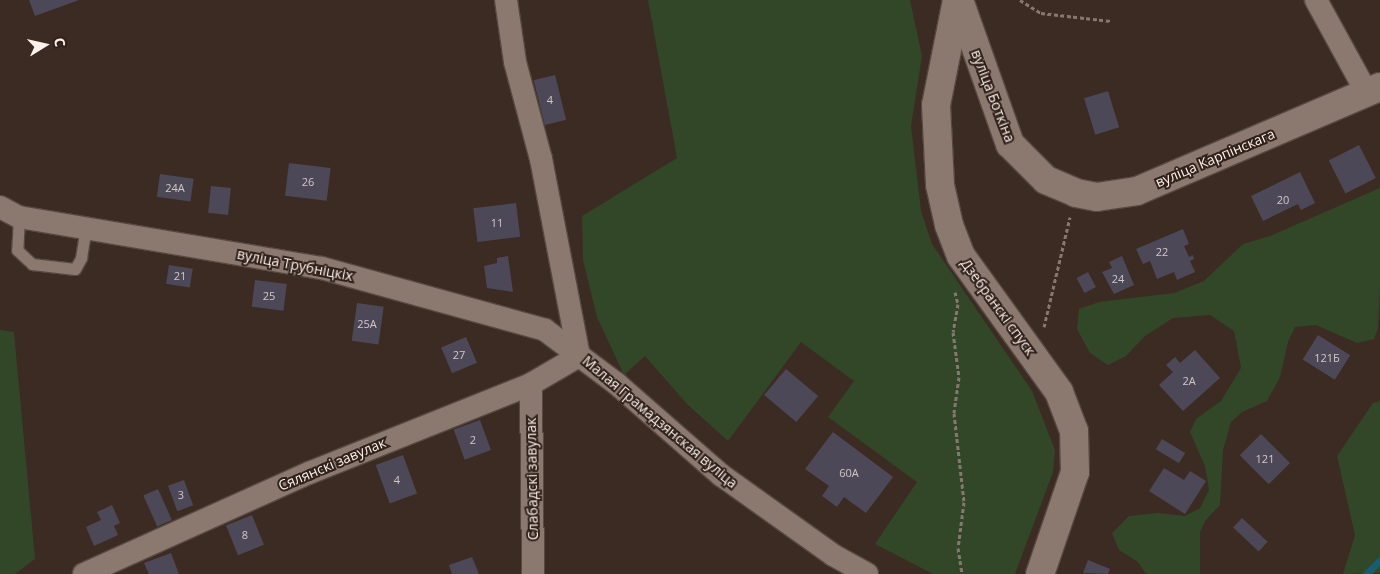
<!DOCTYPE html>
<html>
<head>
<meta charset="utf-8">
<style>
  body { margin:0 }
  #map { position:relative; width:1380px; height:574px; overflow:hidden; background:#3b2b23; font-family:"Open Sans",sans-serif }
  div>[style] { position:absolute }
  [style*='--x'] { left:calc(var(--x)*1px); top:calc(var(--y)*1px); width:calc(var(--w)*1px); rotate:calc(var(--a)*1deg) }
  .green>* { inset:0; background:#324727 }
  .stream>* { height:7px; margin:-3.5px; padding:0 3.5px; transform-origin:3.5px; border-radius:3.5px; background:#195b6f }
  .building>* { inset:0; background:#4d4857; transform-origin:0 0 }
  .path>* { height:3px; margin-top:-1.5px; transform-origin:0; background:repeating-linear-gradient(90deg,#867871 0 4px,transparent 0 6.5px) }
  .roads { filter:drop-shadow(1px 0 #564942) drop-shadow(-1px 0 #564942) drop-shadow(0 1px #564942) drop-shadow(0 -1px #564942) }
  .service>* { height:11px; margin:-5.5px; padding:0 5.5px; transform-origin:5.5px; border-radius:5.5px; background:#8b786f }
  .minor>* { height:22px; margin:-11px; padding:0 11px; transform-origin:11px; border-radius:11px; background:#8b786f }
  .tertiary>* { height:28px; margin:-14px; padding:0 14px; transform-origin:14px; border-radius:14px; background:#8b786f }
  span { translate:-50% -50%; white-space:nowrap; text-align:center; line-height:1.15; -webkit-text-stroke:4px #30211a; paint-order:stroke }
  .number-label { font-size:11px; color:#d1c8c8 }
  .number-label span { -webkit-text-stroke-width:0 }
  .street-label { font-size:14px; color:#fdf2ed }
  .north { position:absolute; left:20px; top:20px; width:50px; height:50px; -webkit-text-stroke:4px #30211a; paint-order:stroke; rotate:80deg; font-size:14px; font-weight:700; line-height:20px; text-align:center; color:#fdf2ed }
  .north::after { content:''; display:block; margin:auto; width:18px; height:22px; background:#fdf2ed; clip-path:polygon(50% 0,100% 100%,50% 72%,0 100%) }
</style>
</head>
<body>
<div id="map">
  <div class="green">
    <div style="clip-path:polygon(648px 0,910px 0,922px 56px,911px 126px,921px 211px,932px 244px,1032px 391px,1055px 450px,1053px 472px,1015px 574px,933px 574px,875px 544px,917px 482px,828px 417px,854px 381px,801px 342px,728px 441px,687px 404px,645px 356px,624px 375px,597px 317px,583px 260px,582px 216px,677px 158px)"></div>
    <div style="clip-path:polygon(1380px 188px,1380px 287px,1378px 328px,1374px 339px,1357px 343px,1316px 325px,1295px 327px,1288px 342px,1280px 377px,1267px 401px,1242px 412px,1231px 422px,1223px 450px,1220px 505px,1205px 521px,1200px 532px,1200px 574px,1146px 574px,1138px 562px,1119px 550px,1112px 533px,1129px 516px,1158px 513px,1185px 516px,1200px 508px,1209px 490px,1205px 466px,1190px 432px,1196px 419px,1221px 401px,1241px 368px,1234px 331px,1210px 315px,1173px 318px,1145px 336px,1126px 356px,1108px 365px,1090px 353px,1077px 329px,1079px 309px,1099px 302px,1174px 293px,1204px 281px,1243px 244px,1270px 236px)"></div>
    <div style="clip-path:polygon(0 330px,14px 332px,35px 559px,15px 574px,0 574px)"></div>
    <div style="clip-path:polygon(1380px 401px,1380px 573px,1343px 574px,1355px 535px,1337px 456px,1373px 403px)"></div>
  </div>
  <div class="stream">
    <div style="--x:1366;--y:574;--w:20;--a:-45"></div>
  </div>
  <div class="building">
    <div style="clip-path:polygon(29px 0,79px 0,35px 16px)"></div>
    <div style="left:555px;top:75px;width:46px;height:22px;rotate:76deg"></div>
    <div style="left:1108px;top:91px;width:38px;height:25px;rotate:73deg"></div>
    <div style="left:1359px;top:145px;width:37px;height:34px;rotate:63deg"></div>
    <div style="left:289px;top:163px;width:42px;height:33px;rotate:7deg"></div>
    <div style="clip-path:polygon(1300px 172px,1315px 203px,1301px 210px,1298px 204px,1263px 221px,1251px 196px)"></div>
    <div style="left:160px;top:174px;width:34px;height:23px;rotate:8deg"></div>
    <div style="left:211px;top:186px;width:20px;height:27px;rotate:6deg"></div>
    <div style="left:516px;top:203px;width:34px;height:43px;rotate:83deg"></div>
    <div style="clip-path:polygon(1183px 229px,1189px 244px,1184px 246px,1189px 257px,1193px 255px,1194px 259px,1190px 261px,1195px 272px,1177px 280px,1174px 272px,1157px 279px,1150px 261px,1143px 264px,1136px 249px)"></div>
    <div style="clip-path:polygon(508px 256px,513px 292px,487px 288px,484px 266px,497px 263px,497px 258px)"></div>
    <div style="clip-path:polygon(1122px 256px,1134px 285px,1114px 294px,1102px 272px,1112px 268px,1109px 262px)"></div>
    <div style="left:169px;top:265px;width:24px;height:19px;rotate:9deg"></div>
    <div style="left:1088px;top:272px;width:17px;height:13px;rotate:62deg"></div>
    <div style="left:255px;top:280px;width:32px;height:27px;rotate:7deg"></div>
    <div style="left:357px;top:303px;width:27px;height:38px;rotate:8deg"></div>
    <div style="left:1318px;top:335px;width:38px;height:29px;rotate:32deg"></div>
    <div style="left:466px;top:337px;width:28px;height:27px;rotate:67deg"></div>
    <div style="clip-path:polygon(1195px 350px,1220px 378px,1183px 411px,1159px 385px,1173px 372px,1166px 365px,1175px 357px,1180px 363px)"></div>
    <div style="left:786px;top:369px;width:42px;height:34px;rotate:40deg"></div>
    <div style="left:480px;top:420px;width:32px;height:28px;rotate:70deg"></div>
    <div style="clip-path:polygon(833px 432px,893px 477px,866px 513px,844px 497px,837px 507px,822px 496px,829px 486px,805px 469px)"></div>
    <div style="left:1261px;top:434px;width:41px;height:30px;rotate:45deg"></div>
    <div style="left:1162px;top:439px;width:27px;height:12px;rotate:31deg"></div>
    <div style="left:403px;top:455px;width:41px;height:29px;rotate:70deg"></div>
    <div style="clip-path:polygon(1164px 468px,1184px 480px,1190px 471px,1206px 481px,1185px 514px,1149px 491px)"></div>
    <div style="left:184px;top:480px;width:27px;height:17px;rotate:70deg"></div>
    <div style="left:158px;top:489px;width:34px;height:16px;rotate:66deg"></div>
    <div style="clip-path:polygon(112px 505px,120px 523px,114px 526px,118px 535px,94px 546px,86px 527px,101px 520px,97px 512px)"></div>
    <div style="left:252px;top:515px;width:32px;height:28px;rotate:68deg"></div>
    <div style="left:1242px;top:518px;width:35px;height:13px;rotate:43deg"></div>
    <div style="clip-path:polygon(171px 553px,179px 574px,149px 574px,144px 563px)"></div>
    <div style="clip-path:polygon(472px 557px,479px 574px,452px 574px,449px 565px)"></div>
    <div style="clip-path:polygon(1088px 560px,1110px 569px,1108px 574px,1083px 573px)"></div>
  </div>
  <div class="path">
    <div style="--x:1020;--y:0;--w:25;--a:32"></div>
    <div style="--x:1041;--y:13;--w:70;--a:6.5"></div>
    <div style="--x:955;--y:292;--w:12;--a:76"></div>
    <div style="--x:958;--y:304;--w:28;--a:100"></div>
    <div style="--x:953;--y:332;--w:45;--a:82.4"></div>
    <div style="--x:959;--y:377;--w:36;--a:98"></div>
    <div style="--x:954;--y:413;--w:90;--a:83.6"></div>
    <div style="--x:964;--y:502;--w:46;--a:97.4"></div>
    <div style="--x:958;--y:548;--w:26;--a:81"></div>
    <div style="--x:1044;--y:327;--w:113;--a:-76.7"></div>
  </div>
  <div class="roads">
    <div class="service">
      <div style="--x:19;--y:217;--w:33;--a:93"></div>
      <div style="--x:17;--y:250;--w:21;--a:43"></div>
      <div style="--x:32;--y:264;--w:43;--a:6.6"></div>
      <div style="--x:75;--y:269;--w:13;--a:-61"></div>
      <div style="--x:81;--y:258;--w:30;--a:-81"></div>
    </div>
    <div class="minor">
      <div style="--x:506;--y:0;--w:63;--a:81.7"></div>
      <div style="--x:515;--y:62;--w:100;--a:75"></div>
      <div style="--x:541;--y:159;--w:201;--a:79.1"></div>
      <div style="--x:1316;--y:0;--w:106;--a:61.3"></div>
      <div style="--x:0;--y:207;--w:21;--a:28"></div>
      <div style="--x:19;--y:217;--w:307;--a:9.6"></div>
      <div style="--x:322;--y:268;--w:231;--a:15.5"></div>
      <div style="--x:545;--y:330;--w:90;--a:36.9"></div>
      <div style="--x:617;--y:384;--w:138;--a:41.2"></div>
      <div style="--x:721;--y:475;--w:138;--a:35.5"></div>
      <div style="--x:833;--y:555;--w:39;--a:29"></div>
      <div style="--x:531;--y:384;--w:190;--a:89.4"></div>
      <div style="--x:84;--y:574;--w:247;--a:-24.2"></div>
      <div style="--x:309;--y:473;--w:239;--a:-21.8"></div>
      <div style="--x:531;--y:384;--w:56;--a:-30.3"></div>
    </div>
    <div class="tertiary">
      <div style="--x:957;--y:0;--w:107;--a:101.3"></div>
      <div style="--x:936;--y:105;--w:80;--a:87.1"></div>
      <div style="--x:940;--y:185;--w:41;--a:77.3"></div>
      <div style="--x:949;--y:225;--w:33;--a:69"></div>
      <div style="--x:961;--y:256;--w:168;--a:54.2"></div>
      <div style="--x:1059;--y:392;--w:42;--a:69"></div>
      <div style="--x:1074;--y:431;--w:41;--a:88.6"></div>
      <div style="--x:1075;--y:472;--w:108;--a:108.9"></div>
      <div style="--x:959;--y:0;--w:153;--a:70.5"></div>
      <div style="--x:1010;--y:144;--w:51;--a:45"></div>
      <div style="--x:1046;--y:180;--w:33;--a:23"></div>
      <div style="--x:1076;--y:193;--w:21;--a:11"></div>
      <div style="--x:1097;--y:197;--w:40;--a:-8.5"></div>
      <div style="--x:1137;--y:191;--w:264;--a:-23.2"></div>
    </div>
  </div>
  <div class="number-label">
    <span style="left:550px;top:100px">4</span>
    <span style="left:308px;top:182px">26</span>
    <span style="left:175px;top:188px">24А</span>
    <span style="left:1283px;top:200px">20</span>
    <span style="left:497px;top:223px">11</span>
    <span style="left:1162px;top:252px">22</span>
    <span style="left:180px;top:276px">21</span>
    <span style="left:1118px;top:279px">24</span>
    <span style="left:269px;top:296px">25</span>
    <span style="left:367px;top:324px">25А</span>
    <span style="left:459px;top:355px">27</span>
    <span style="left:1327px;top:358px">121Б</span>
    <span style="left:1189px;top:381px">2А</span>
    <span style="left:473px;top:440px">2</span>
    <span style="left:1265px;top:459px">121</span>
    <span style="left:849px;top:473px">60А</span>
    <span style="left:397px;top:480px">4</span>
    <span style="left:181px;top:495px">3</span>
    <span style="left:245px;top:535px">8</span>
  </div>
  <div class="street-label">
    <span style="left:993px;top:96px;rotate:69deg">вуліца Боткіна</span>
    <span style="left:1215px;top:158px;rotate:-23deg">вуліца Карпінскага</span>
    <span style="left:295px;top:265px;rotate:11deg">вуліца Трубніцкіх</span>
    <span style="left:998px;top:307px;rotate:54deg">Дзебранскі спуск</span>
    <span style="left:660px;top:422px;rotate:40deg">Малая Грамадзянская вуліца</span>
    <span style="left:332px;top:464px;rotate:-23deg">Сялянскі завулак</span>
    <span style="left:532px;top:479px;rotate:-91deg">Слабадскі завулак</span>
  </div>
  <div class="north">С</div>
</div>
</body>
</html>
